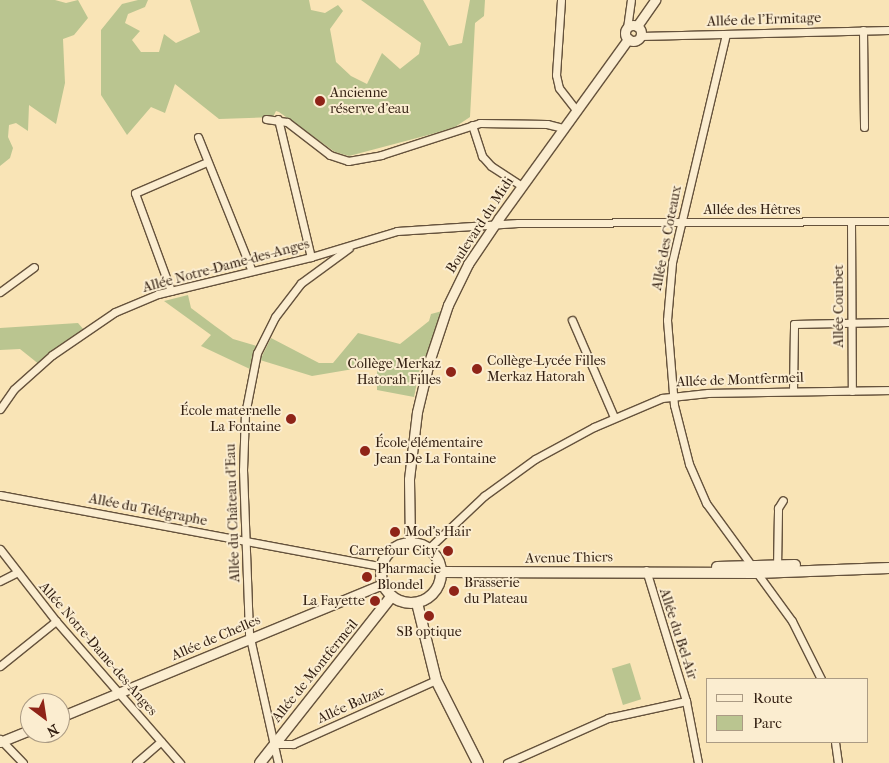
<!DOCTYPE html>
<html>
<head>
<meta charset="utf-8">
<style>
  body { margin:0 }
  #map { position:relative; width:889px; height:763px; overflow:hidden; background:#f9e4b6; font-family:"IM FELL French Canon",serif }
  div>[style] { position:absolute }
  [style*='--x'] { left:calc(var(--x)*1px); top:calc(var(--y)*1px); width:calc(var(--w)*1px); rotate:calc(var(--a)*1deg) }
  .green>* { inset:0; background:#bac590; transform-origin:0 0 }
  .roads { filter:drop-shadow(1px 0 #65523c) drop-shadow(-1px 0 #65523c) drop-shadow(0 1px #65523c) drop-shadow(0 -1px #65523c) }
  .minor>* { height:7px; margin:-3.5px; padding:0 3.5px; transform-origin:3.5px; border-radius:3.5px; background:#fbedd0 }
  .tertiary>* { height:9px; margin:-4.5px; padding:0 4.5px; transform-origin:4.5px; border-radius:4.5px; background:#fbedd0 }
  .tertiary>.ring { margin:-4.5px; padding:0; box-sizing:content-box; background:none; border:9px solid #fbedd0; border-radius:50% }
  .secondary>* { height:10px; margin:-5px; padding:0 5px; transform-origin:5px; border-radius:5px; background:#fbedd0 }
  .secondary>.ring { margin:-5px; padding:0; box-sizing:content-box; background:none; border:10px solid #fbedd0; border-radius:50% }
  .dots>* { width:14px; height:14px; translate:-50% -50%; box-sizing:border-box; border:2px solid #fbedd0; border-radius:50% }
  span { translate:-50% -50%; white-space:nowrap; text-align:center; line-height:1.15; -webkit-text-stroke:4px #fbedd0; paint-order:stroke }
  .street-label { font-size:14px; color:#342113 }
  .poi-label { font-size:14px; color:#342113 }
  .left { translate:0 -50%; text-align:left }
  .right { translate:-100% -50%; text-align:right }
  .legend { position:absolute; left:706px; top:678px; width:162px; height:65px; box-sizing:border-box; background:#fbedd0; border:1px solid #ab9b84; margin:0; padding:6px 9px; list-style:none; font-size:15px; color:#342113 }
  .legend li { display:flex; align-items:center; gap:10px; height:25px }
  .legend b { width:25px; border:1px solid #ab9b84 }
  .north { position:absolute; left:20px; top:693px; width:50px; height:50px; box-sizing:border-box; background:#fbedd0; border:1px solid #ab9b84; border-radius:50%; rotate:149deg; font-size:14px; font-weight:700; line-height:20px; text-align:center; color:#342113 }
  .north::after { content:''; display:block; margin:auto; width:18px; height:22px; background:#8f2418; clip-path:polygon(50% 0,100% 100%,50% 72%,0 100%) }
</style>
</head>
<body>
<div id="map">
  <div class="green">
    <div style="clip-path:polygon(0 0,55px 0,66px 3px,78px 0,88px 18px,74px 35px,63px 39px,65px 83px,56px 124px,29px 105px,28px 131px,16px 123px,9px 125px,8px 137px,13px 148px,10px 158px,0 166px)"></div>
    <div style="clip-path:polygon(138px 0,148px 0,145px 7px,128px 14px,125px 23px,140px 31px,132px 40px,141px 52px,159px 52px,164px 34px,176px 43px,200px 32px,190px 0,309px 0,311px 10px,325px 13px,338px 5px,343px 11px,330px 29px,336px 62px,351px 76px,367px 84px,382px 53px,400px 69px,419px 54px,421px 43px,361px 0,423px 0,449px 46px,462px 43px,470px 0,485px 0,484px 16px,475px 23px,470px 117px,455px 127px,432px 134px,349px 156px,335px 152px,279px 112px,276px 111px,273px 117px,219px 119px,175px 84px,165px 113px,151px 107px,127px 135px,101px 95px,101px 30px,122px 4px)"></div>
    <div style="clip-path:polygon(188px 295px,191px 308px,215px 326px,233px 339px,260px 347px,252px 370px,201px 346px,211px 335px,164px 301px)"></div>
    <div style="clip-path:polygon(446px 310px,429px 362px,422px 358px,414px 397px,377px 390px,377px 365px,312px 376px,260px 360px,271px 338px,319px 363px,333px 363px,358px 333px,400px 344px,429px 321px,431px 314px)"></div>
    <div style="clip-path:polygon(78px 323px,84px 330px,40px 365px,20px 349px,0 350px,0 328px)"></div>
    <div style="left:630px;top:663px;width:38px;height:19px;rotate:73deg"></div>
  </div>
  <div class="roads">
    <div class="minor">
      <div style="--x:561;--y:0;--w:75;--a:93.8"></div>
      <div style="--x:556;--y:75;--w:13;--a:77"></div>
      <div style="--x:559;--y:88;--w:28;--a:52"></div>
      <div style="--x:627;--y:28;--w:28;--a:-82"></div>
      <div style="--x:863;--y:30;--w:97;--a:89.4"></div>
      <div style="--x:726;--y:34;--w:235;--a:103.3"></div>
      <div style="--x:672;--y:263;--w:57;--a:95"></div>
      <div style="--x:667;--y:320;--w:85;--a:85.3"></div>
      <div style="--x:674;--y:405;--w:61;--a:75.7"></div>
      <div style="--x:689;--y:464;--w:43;--a:66.4"></div>
      <div style="--x:706;--y:503;--w:146;--a:53.9"></div>
      <div style="--x:792;--y:621;--w:65;--a:63.4"></div>
      <div style="--x:640;--y:36;--w:249;--a:-1.4"></div>
      <div style="--x:266;--y:119;--w:21;--a:8"></div>
      <div style="--x:287;--y:122;--w:54;--a:37.5"></div>
      <div style="--x:330;--y:155;--w:19;--a:18"></div>
      <div style="--x:348;--y:161;--w:34;--a:-10"></div>
      <div style="--x:381;--y:155;--w:104;--a:-17.9"></div>
      <div style="--x:480;--y:123;--w:67;--a:0.9"></div>
      <div style="--x:547;--y:124;--w:16;--a:14"></div>
      <div style="--x:278;--y:119;--w:142;--a:76.6"></div>
      <div style="--x:472;--y:125;--w:33;--a:72"></div>
      <div style="--x:482;--y:156;--w:13;--a:48"></div>
      <div style="--x:491;--y:166;--w:37;--a:33"></div>
      <div style="--x:198;--y:137;--w:144;--a:68.1"></div>
      <div style="--x:851;--y:222;--w:169;--a:89.7"></div>
      <div style="--x:171;--y:291;--w:104;--a:-110.2"></div>
      <div style="--x:135;--y:193;--w:78;--a:-23.3"></div>
      <div style="--x:0;--y:292;--w:42;--a:-36.3"></div>
      <div style="--x:572;--y:320;--w:106;--a:66.6"></div>
      <div style="--x:793;--y:391;--w:67;--a:-89.1"></div>
      <div style="--x:794;--y:324;--w:95;--a:-1.2"></div>
      <div style="--x:0;--y:409;--w:24;--a:-55"></div>
      <div style="--x:14;--y:389;--w:51;--a:-41.8"></div>
      <div style="--x:52;--y:355;--w:76;--a:-34.3"></div>
      <div style="--x:115;--y:312;--w:47;--a:-22.7"></div>
      <div style="--x:158;--y:294;--w:157;--a:-13.6"></div>
      <div style="--x:311;--y:257;--w:90;--a:-16.8"></div>
      <div style="--x:397;--y:231;--w:121;--a:-3.8"></div>
      <div style="--x:518;--y:223;--w:371;--a:-0.3"></div>
      <div style="--x:0;--y:495;--w:388;--a:10.6"></div>
      <div style="--x:429;--y:548;--w:76;--a:-43.4"></div>
      <div style="--x:484;--y:496;--w:63;--a:-36"></div>
      <div style="--x:535;--y:459;--w:67;--a:-28.5"></div>
      <div style="--x:594;--y:427;--w:74;--a:-23.1"></div>
      <div style="--x:662;--y:398;--w:46;--a:-6.2"></div>
      <div style="--x:708;--y:393;--w:181;--a:-0.9"></div>
      <div style="--x:0;--y:549;--w:91;--a:52.1"></div>
      <div style="--x:56;--y:621;--w:189;--a:48.9"></div>
      <div style="--x:777;--y:568;--w:60;--a:-89"></div>
      <div style="--x:778;--y:508;--w:9;--a:-58"></div>
      <div style="--x:646;--y:570;--w:137;--a:73"></div>
      <div style="--x:686;--y:701;--w:63;--a:79"></div>
      <div style="--x:0;--y:581;--w:18;--a:-27"></div>
      <div style="--x:0;--y:666;--w:72;--a:-38.8"></div>
      <div style="--x:0;--y:739;--w:33;--a:46"></div>
      <div style="--x:835;--y:742;--w:21;--a:82"></div>
      <div style="--x:274;--y:744;--w:19;--a:0"></div>
      <div style="--x:293;--y:744;--w:157;--a:-24.1"></div>
      <div style="--x:136;--y:763;--w:33;--a:-41"></div>
      <div style="--x:278;--y:763;--w:133;--a:-102.6"></div>
      <div style="--x:249;--y:633;--w:163;--a:-92.1"></div>
      <div style="--x:243;--y:470;--w:56;--a:-88"></div>
      <div style="--x:245;--y:414;--w:62;--a:-78.9"></div>
      <div style="--x:257;--y:353;--w:40;--a:-63.4"></div>
      <div style="--x:275;--y:317;--w:43;--a:-52.6"></div>
      <div style="--x:301;--y:283;--w:59;--a:-36.1"></div>
      <div style="--x:507;--y:763;--w:111;--a:-24"></div>
      <div style="--x:608;--y:718;--w:80;--a:-12.3"></div>
    </div>
    <div class="tertiary">
      <div class="ring" style="left:625px;top:25px;width:7px;height:7px"></div>
      <div style="--x:637;--y:26;--w:32;--a:-55"></div>
      <div style="--x:410;--y:543;--w:64;--a:-90.9"></div>
      <div style="--x:409;--y:479;--w:67;--a:-83.2"></div>
      <div style="--x:417;--y:412;--w:51;--a:-76.5"></div>
      <div style="--x:429;--y:362;--w:60;--a:-71.6"></div>
      <div style="--x:448;--y:305;--w:46;--a:-64"></div>
      <div style="--x:468;--y:264;--w:55;--a:-56"></div>
      <div style="--x:499;--y:218;--w:221;--a:-54.2"></div>
      <div style="--x:60;--y:717;--w:348;--a:-22.4"></div>
      <div style="--x:0;--y:742;--w:32;--a:-22"></div>
    </div>
    <div class="secondary">
      <div class="ring" style="left:381px;top:543px;width:50px;height:50px"></div>
      <div style="--x:717;--y:567;--w:78;--a:-1.5"></div>
      <div style="--x:441;--y:572;--w:316;--a:0.2"></div>
      <div style="--x:757;--y:573;--w:132;--a:-2.2"></div>
      <div style="--x:417;--y:603;--w:79;--a:76.1"></div>
      <div style="--x:436;--y:680;--w:93;--a:63.2"></div>
      <div style="--x:260;--y:763;--w:211;--a:-51.7"></div>
    </div>
  </div>
  <div class="dots">
    <div style="left:320px;top:101px;background:#8f2418"></div>
    <div style="left:477px;top:369px;background:#8f2418"></div>
    <div style="left:451px;top:372px;background:#8f2418"></div>
    <div style="left:291px;top:419px;background:#8f2418"></div>
    <div style="left:365px;top:451px;background:#8f2418"></div>
    <div style="left:395px;top:532px;background:#8f2418"></div>
    <div style="left:448px;top:551px;background:#8f2418"></div>
    <div style="left:367px;top:577px;background:#8f2418"></div>
    <div style="left:454px;top:591px;background:#8f2418"></div>
    <div style="left:375px;top:601px;background:#8f2418"></div>
    <div style="left:429px;top:616px;background:#8f2418"></div>
  </div>
  <div class="street-label">
    <span style="left:764px;top:20px;rotate:-2deg">Allée de l'Ermitage</span>
    <span style="left:752px;top:210px">Allée des Hêtres</span>
    <span style="left:480px;top:225px;rotate:-57deg">Boulevard du Midi</span>
    <span style="left:667px;top:238px;rotate:-79deg">Allée des Coteaux</span>
    <span style="left:226px;top:266px;rotate:-15deg">Allée Notre-Dame-des-Anges</span>
    <span style="left:839px;top:306px;rotate:-90deg">Allée Courbet</span>
    <span style="left:740px;top:380px;rotate:-2deg">Allée de Montfermeil</span>
    <span style="left:148px;top:510px;rotate:11deg">Allée du Télégraphe</span>
    <span style="left:233px;top:513px;rotate:-92deg">Allée du Château d'Eau</span>
    <span style="left:569px;top:558px;rotate:-1deg">Avenue Thiers</span>
    <span style="left:678px;top:634px;rotate:72deg">Allée du Bel-Air</span>
    <span style="left:216px;top:638px;rotate:-23deg">Allée de Chelles</span>
    <span style="left:98px;top:649px;rotate:49deg">Allée Notre-Dame-des-Anges</span>
    <span style="left:315px;top:671px;rotate:-51deg">Allée de Montfermeil</span>
    <span style="left:351px;top:705px;rotate:-24deg">Allée Balzac</span>
  </div>
  <div class="poi-label">
    <span class="left" style="left:330px;top:101px">Ancienne<br>réserve d'eau</span>
    <span class="left" style="left:487px;top:369px">Collège-Lycée Filles<br>Merkaz Hatorah</span>
    <span class="right" style="left:441px;top:372px">Collège Merkaz<br>Hatorah Filles</span>
    <span class="right" style="left:281px;top:419px">École maternelle<br>La Fontaine</span>
    <span class="left" style="left:375px;top:451px">École élémentaire<br>Jean De La Fontaine</span>
    <span class="left" style="left:405px;top:532px">Mod's Hair</span>
    <span class="right" style="left:438px;top:551px">Carrefour City</span>
    <span class="left" style="left:377px;top:577px">Pharmacie<br>Blondel</span>
    <span class="left" style="left:464px;top:591px">Brasserie<br>du Plateau</span>
    <span class="right" style="left:365px;top:601px">La Fayette</span>
    <span style="left:429px;top:632px">SB optique</span>
  </div>
  <ul class="legend">
  <li><b style="height:6px;background:#fbedd0"></b>Route</li>
  <li><b style="height:14px;background:#bac590"></b>Parc</li>
  </ul>
  <div class="north">N</div>
</div>
</body>
</html>
